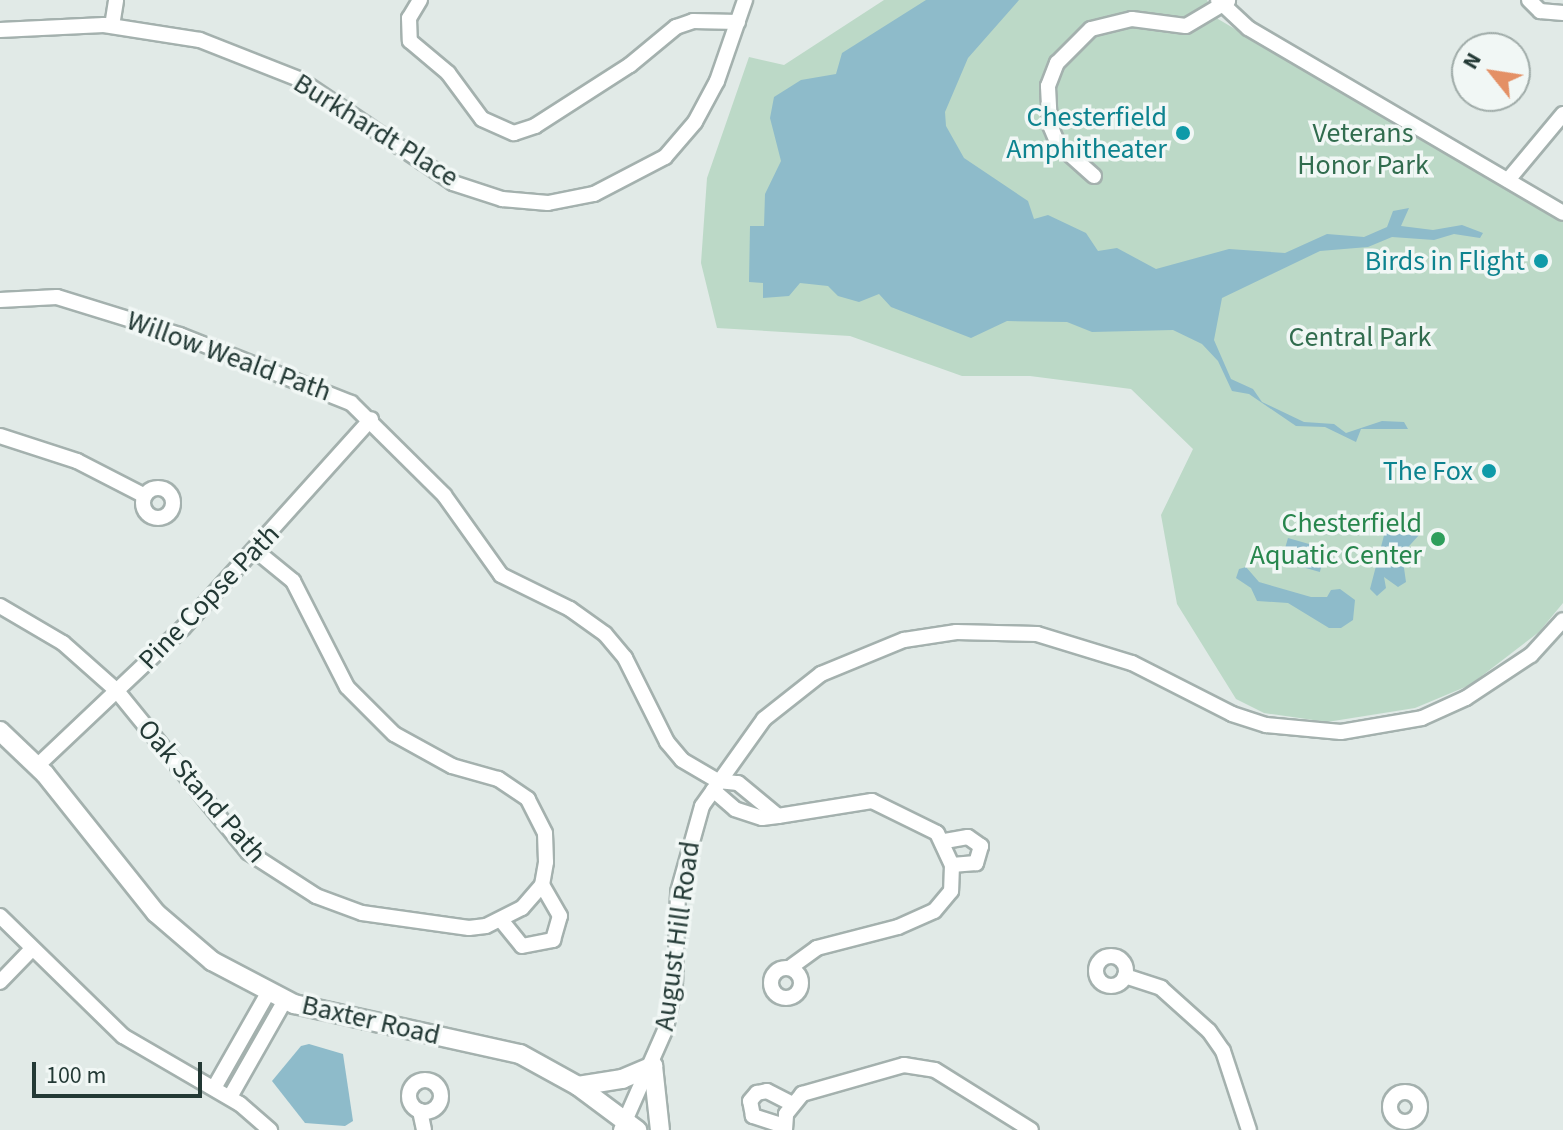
<!DOCTYPE html>
<html>
<head>
<meta charset="utf-8">
<style>
  body { margin:0 }
  #map { position:relative; width:1563px; height:1130px; overflow:hidden; background:#e1eae7; font-family:"Source Sans 3",sans-serif }
  div>[style] { position:absolute }
  [style*='--x'] { left:calc(var(--x)*1px); top:calc(var(--y)*1px); width:calc(var(--w)*1px); rotate:calc(var(--a)*1deg) }
  .green>* { inset:0; background:#bcd9c7 }
  .water>* { inset:0; background:#8ebbca; transform-origin:0 0 }
  .roads { filter:drop-shadow(2px 0 #a4b1ae) drop-shadow(-2px 0 #a4b1ae) drop-shadow(0 2px #a4b1ae) drop-shadow(0 -2px #a4b1ae) }
  .street>* { height:14px; margin:-7px; padding:0 7px; transform-origin:7px; border-radius:7px; background:#fff }
  .street>.ring { margin:-7px; padding:0; box-sizing:content-box; background:none; border:14px solid #fff; border-radius:50% }
  .secondary>* { height:18px; margin:-9px; padding:0 9px; transform-origin:9px; border-radius:9px; background:#fff }
  .dots>* { width:22px; height:22px; translate:-50% -50%; box-sizing:border-box; border:4px solid #f1f7f5; border-radius:50% }
  span { translate:-50% -50%; white-space:nowrap; text-align:center; line-height:1.15; -webkit-text-stroke:7px #f1f7f5; paint-order:stroke }
  .culture-label { font-size:28px; color:#0d838f }
  .right { translate:-100% -50%; text-align:right }
  .street-label { font-size:28px; color:#233935 }
  .park-label { font-size:28px; color:#316c4e }
  .leisure-label { font-size:28px; color:#27864d }
  .north { position:absolute; left:1451px; top:32px; width:80px; height:80px; box-sizing:border-box; background:#f1f7f5; border:2px solid #9faba8; border-radius:50%; rotate:300deg; font-size:22px; font-weight:700; line-height:32px; text-align:center; color:#233935 }
  .north::after { content:''; display:block; margin:auto; width:28px; height:36px; background:#e49065; clip-path:polygon(50% 0,100% 100%,50% 72%,0 100%) }
  .scale { position:absolute; left:32px; top:1062px; width:170px; height:36px; box-sizing:border-box; border:4px solid #233935; border-top:0; padding-left:10px; font-size:24px; line-height:28px; white-space:nowrap; color:#233935; -webkit-text-stroke:6px #f1f7f5; paint-order:stroke }
</style>
</head>
<body>
<div id="map">
  <div class="green">
    <div style="clip-path:polygon(884px 0,1207px 0,1218px 19px,1563px 222px,1563px 603px,1539px 632px,1470px 685px,1415px 708px,1327px 722px,1264px 713px,1236px 699px,1177px 604px,1161px 515px,1193px 449px,1131px 389px,1030px 376px,962px 376px,850px 336px,717px 328px,701px 263px,707px 178px,749px 57px,784px 65px)"></div>
  </div>
  <div class="water">
    <div style="clip-path:polygon(926px 0,1019px 0,968px 58px,945px 112px,946px 126px,964px 158px,1028px 201px,1034px 219px,1048px 215px,1086px 233px,1098px 251px,1117px 248px,1156px 269px,1229px 249px,1285px 253px,1327px 234px,1364px 237px,1387px 227px,1393px 211px,1409px 208px,1401px 226px,1433px 230px,1462px 225px,1483px 233px,1480px 238px,1454px 234px,1434px 240px,1392px 237px,1368px 247px,1320px 251px,1222px 298px,1214px 340px,1231px 379px,1253px 389px,1262px 402px,1304px 422px,1334px 424px,1346px 433px,1382px 421px,1404px 422px,1408px 429px,1361px 429px,1356px 442px,1325px 427px,1296px 426px,1249px 394px,1232px 391px,1218px 361px,1202px 344px,1173px 330px,1092px 332px,1067px 322px,1007px 321px,971px 338px,891px 307px,879px 294px,859px 302px,838px 296px,828px 286px,800px 283px,789px 296px,763px 298px,763px 283px,749px 282px,750px 226px,764px 226px,765px 194px,781px 161px,770px 118px,774px 97px,801px 80px,836px 74px,842px 53px)"></div>
    <div style="clip-path:polygon(1388px 520px,1418px 530px,1419px 535px,1402px 554px,1406px 582px,1398px 587px,1384px 577px,1386px 588px,1377px 596px,1370px 589px)"></div>
    <div style="left:1288px;top:538px;width:40px;height:24px;rotate:16deg"></div>
    <div style="clip-path:polygon(1246px 567px,1259px 582px,1311px 597px,1327px 597px,1331px 590px,1340px 589px,1355px 600px,1353px 620px,1341px 628px,1329px 628px,1288px 603px,1257px 601px,1251px 588px,1236px 578px,1239px 569px)"></div>
    <div style="clip-path:polygon(309px 1044px,343px 1054px,353px 1121px,345px 1126px,305px 1123px,272px 1081px,301px 1046px)"></div>
  </div>
  <div class="roads">
    <div class="street">
      <div style="--x:420;--y:0;--w:21;--a:121"></div>
      <div style="--x:409;--y:18;--w:23;--a:88"></div>
      <div style="--x:410;--y:41;--w:50;--a:40.1"></div>
      <div style="--x:448;--y:73;--w:57;--a:53.5"></div>
      <div style="--x:482;--y:119;--w:35;--a:24"></div>
      <div style="--x:514;--y:133;--w:22;--a:-18"></div>
      <div style="--x:535;--y:126;--w:113;--a:-32.7"></div>
      <div style="--x:630;--y:65;--w:60;--a:-39.6"></div>
      <div style="--x:676;--y:27;--w:18;--a:-19"></div>
      <div style="--x:693;--y:21;--w:45;--a:1.3"></div>
      <div style="--x:1218;--y:0;--w:41;--a:43"></div>
      <div style="--x:1248;--y:28;--w:365;--a:30.4"></div>
      <div style="--x:1529;--y:0;--w:16;--a:45"></div>
      <div style="--x:1540;--y:11;--w:23;--a:5"></div>
      <div style="--x:112;--y:26;--w:26;--a:-81"></div>
      <div style="--x:0;--y:30;--w:104;--a:-2.8"></div>
      <div style="--x:104;--y:25;--w:97;--a:8.9"></div>
      <div style="--x:200;--y:40;--w:106;--a:21.5"></div>
      <div style="--x:299;--y:79;--w:186;--a:34"></div>
      <div style="--x:453;--y:183;--w:52;--a:18.1"></div>
      <div style="--x:502;--y:199;--w:46;--a:5"></div>
      <div style="--x:548;--y:203;--w:47;--a:-11.1"></div>
      <div style="--x:594;--y:194;--w:80;--a:-27.5"></div>
      <div style="--x:665;--y:157;--w:46;--a:-49.4"></div>
      <div style="--x:695;--y:122;--w:47;--a:-61.8"></div>
      <div style="--x:717;--y:81;--w:86;--a:-70.9"></div>
      <div style="--x:1094;--y:176;--w:48;--a:-138.4"></div>
      <div style="--x:1058;--y:144;--w:21;--a:-113"></div>
      <div style="--x:1050;--y:125;--w:39;--a:-93"></div>
      <div style="--x:1048;--y:86;--w:25;--a:-69"></div>
      <div style="--x:1057;--y:63;--w:48;--a:-45"></div>
      <div style="--x:1091;--y:29;--w:42;--a:-13.7"></div>
      <div style="--x:1132;--y:19;--w:54;--a:7.4"></div>
      <div style="--x:1186;--y:26;--w:49;--a:-30.8"></div>
      <div style="--x:1508;--y:180;--w:86;--a:-50.2"></div>
      <div style="--x:0;--y:300;--w:57;--a:-3"></div>
      <div style="--x:57;--y:297;--w:129;--a:17.2"></div>
      <div style="--x:180;--y:335;--w:184;--a:21.7"></div>
      <div style="--x:351;--y:403;--w:131;--a:44.7"></div>
      <div style="--x:444;--y:495;--w:98;--a:54.5"></div>
      <div style="--x:501;--y:575;--w:77;--a:26.2"></div>
      <div style="--x:570;--y:609;--w:43;--a:35.5"></div>
      <div style="--x:605;--y:634;--w:31;--a:50"></div>
      <div style="--x:625;--y:658;--w:94;--a:63.4"></div>
      <div style="--x:667;--y:742;--w:23;--a:50"></div>
      <div style="--x:682;--y:760;--w:42;--a:30.3"></div>
      <div style="--x:718;--y:781;--w:20;--a:6"></div>
      <div style="--x:738;--y:783;--w:52;--a:39.5"></div>
      <div style="--x:778;--y:816;--w:16;--a:173"></div>
      <div style="--x:762;--y:818;--w:28;--a:-162"></div>
      <div style="--x:735;--y:809;--w:29;--a:-139"></div>
      <div style="--x:0;--y:436;--w:81;--a:18"></div>
      <div style="--x:77;--y:461;--w:76;--a:27.2"></div>
      <div class="ring" style="left:143px;top:488px;width:16px;height:16px"></div>
      <div style="--x:0;--y:606;--w:73;--a:30.4"></div>
      <div style="--x:63;--y:643;--w:72;--a:41.6"></div>
      <div style="--x:117;--y:691;--w:208;--a:50.9"></div>
      <div style="--x:248;--y:852;--w:81;--a:32.9"></div>
      <div style="--x:316;--y:896;--w:49;--a:20.3"></div>
      <div style="--x:362;--y:913;--w:108;--a:8"></div>
      <div style="--x:469;--y:928;--w:17;--a:-7"></div>
      <div style="--x:486;--y:926;--w:40;--a:-26.6"></div>
      <div style="--x:522;--y:908;--w:30;--a:-49"></div>
      <div style="--x:542;--y:885;--w:23;--a:-80"></div>
      <div style="--x:546;--y:862;--w:29;--a:-92"></div>
      <div style="--x:545;--y:833;--w:38;--a:-117"></div>
      <div style="--x:528;--y:799;--w:36;--a:-146"></div>
      <div style="--x:498;--y:779;--w:48;--a:-164.2"></div>
      <div style="--x:452;--y:766;--w:66;--a:-151.1"></div>
      <div style="--x:394;--y:734;--w:66;--a:-135"></div>
      <div style="--x:347;--y:687;--w:119;--a:-117"></div>
      <div style="--x:293;--y:581;--w:49;--a:-140.8"></div>
      <div style="--x:37;--y:766;--w:201;--a:-43.4"></div>
      <div style="--x:183;--y:628;--w:281;--a:-48"></div>
      <div style="--x:778;--y:816;--w:95;--a:-9.1"></div>
      <div style="--x:872;--y:801;--w:72;--a:26.2"></div>
      <div style="--x:937;--y:833;--w:35;--a:65"></div>
      <div style="--x:952;--y:865;--w:26;--a:92"></div>
      <div style="--x:951;--y:891;--w:26;--a:130"></div>
      <div style="--x:934;--y:911;--w:39;--a:156"></div>
      <div style="--x:898;--y:927;--w:84;--a:165.5"></div>
      <div style="--x:817;--y:948;--w:31;--a:144"></div>
      <div style="--x:945;--y:841;--w:23;--a:-10"></div>
      <div style="--x:968;--y:837;--w:16;--a:35"></div>
      <div style="--x:981;--y:846;--w:18;--a:106"></div>
      <div style="--x:976;--y:863;--w:24;--a:175"></div>
      <div style="--x:0;--y:916;--w:172;--a:44.3"></div>
      <div style="--x:123;--y:1036;--w:135;--a:30.2"></div>
      <div style="--x:240;--y:1104;--w:40;--a:41"></div>
      <div style="--x:501;--y:920;--w:33;--a:51"></div>
      <div style="--x:522;--y:946;--w:32;--a:-11"></div>
      <div style="--x:553;--y:940;--w:25;--a:-74"></div>
      <div style="--x:560;--y:916;--w:36;--a:-120"></div>
      <div class="ring" style="left:1096px;top:956px;width:16px;height:16px"></div>
      <div class="ring" style="left:771px;top:968px;width:16px;height:16px"></div>
      <div style="--x:1125;--y:976;--w:38;--a:18"></div>
      <div style="--x:1161;--y:988;--w:64;--a:41.9"></div>
      <div style="--x:1209;--y:1031;--w:24;--a:55"></div>
      <div style="--x:1223;--y:1051;--w:83;--a:71.8"></div>
      <div style="--x:0;--y:982;--w:46;--a:-45.9"></div>
      <div class="ring" style="left:409px;top:1080px;width:18px;height:18px"></div>
      <div style="--x:214;--y:1088;--w:112;--a:-60.4"></div>
      <div class="ring" style="left:1390px;top:1092px;width:16px;height:16px"></div>
      <div style="--x:230;--y:1097;--w:112;--a:-60.4"></div>
      <div style="--x:420;--y:1111;--w:19;--a:78"></div>
      <div style="--x:784;--y:1126;--w:33;--a:-162"></div>
      <div style="--x:753;--y:1116;--w:15;--a:-101"></div>
      <div style="--x:750;--y:1101;--w:11;--a:-49"></div>
      <div style="--x:757;--y:1093;--w:10;--a:-11"></div>
      <div style="--x:767;--y:1091;--w:28;--a:27"></div>
      <div style="--x:621;--y:1130;--w:111;--a:-66.2"></div>
      <div style="--x:666;--y:1028;--w:45;--a:-78.4"></div>
      <div style="--x:675;--y:984;--w:92;--a:-88.1"></div>
      <div style="--x:678;--y:892;--w:89;--a:-74.4"></div>
      <div style="--x:702;--y:806;--w:107;--a:-54.5"></div>
      <div style="--x:764;--y:719;--w:73;--a:-38.3"></div>
      <div style="--x:821;--y:674;--w:90;--a:-22.3"></div>
      <div style="--x:904;--y:640;--w:53;--a:-8.7"></div>
      <div style="--x:956;--y:632;--w:81;--a:1.4"></div>
      <div style="--x:1037;--y:634;--w:99;--a:17"></div>
      <div style="--x:1132;--y:663;--w:112;--a:27"></div>
      <div style="--x:1232;--y:714;--w:36;--a:18"></div>
      <div style="--x:1266;--y:725;--w:75;--a:5.3"></div>
      <div style="--x:1341;--y:732;--w:82;--a:-9.8"></div>
      <div style="--x:1422;--y:718;--w:48;--a:-24.4"></div>
      <div style="--x:1466;--y:698;--w:78;--a:-33.5"></div>
      <div style="--x:1531;--y:655;--w:47;--a:-47.6"></div>
      <div style="--x:785;--y:1130;--w:16;--a:-86"></div>
      <div style="--x:786;--y:1114;--w:26;--a:-51"></div>
      <div style="--x:802;--y:1094;--w:106;--a:-15.9"></div>
      <div style="--x:904;--y:1065;--w:31;--a:9"></div>
      <div style="--x:935;--y:1070;--w:113;--a:32"></div>
    </div>
    <div class="secondary">
      <div style="--x:0;--y:731;--w:62;--a:43.7"></div>
      <div style="--x:45;--y:774;--w:178;--a:51.4"></div>
      <div style="--x:156;--y:913;--w:74;--a:40.6"></div>
      <div style="--x:212;--y:961;--w:93;--a:27.7"></div>
      <div style="--x:294;--y:1004;--w:231;--a:12.5"></div>
      <div style="--x:520;--y:1054;--w:66;--a:28.9"></div>
      <div style="--x:578;--y:1086;--w:74;--a:36.7"></div>
      <div style="--x:578;--y:1086;--w:45;--a:-9"></div>
      <div style="--x:622;--y:1079;--w:34;--a:-23"></div>
      <div style="--x:653;--y:1066;--w:64;--a:83.8"></div>
    </div>
  </div>
  <div class="dots">
    <div style="left:1183px;top:133px;background:#0f9aa8"></div>
    <div style="left:1541px;top:261px;background:#0f9aa8"></div>
    <div style="left:1489px;top:471px;background:#0f9aa8"></div>
    <div style="left:1438px;top:539px;background:#2e9e5b"></div>
  </div>
  <div class="culture-label">
    <span class="right" style="left:1167px;top:133px">Chesterfield<br>Amphitheater</span>
    <span class="right" style="left:1525px;top:261px">Birds in Flight</span>
    <span class="right" style="left:1473px;top:471px">The Fox</span>
  </div>
  <div class="street-label">
    <span style="left:376px;top:130px;rotate:32deg">Burkhardt Place</span>
    <span style="left:229px;top:356px;rotate:20deg">Willow Weald Path</span>
    <span style="left:209px;top:597px;rotate:-46deg">Pine Copse Path</span>
    <span style="left:202px;top:791px;rotate:49deg">Oak Stand Path</span>
    <span style="left:677px;top:936px;rotate:-82deg">August Hill Road</span>
    <span style="left:371px;top:1020px;rotate:13deg">Baxter Road</span>
  </div>
  <div class="park-label">
    <span style="left:1363px;top:149px">Veterans<br>Honor Park</span>
    <span style="left:1360px;top:337px">Central Park</span>
  </div>
  <div class="leisure-label">
    <span class="right" style="left:1422px;top:539px">Chesterfield<br>Aquatic Center</span>
  </div>
  <div class="north">N</div>
  <div class="scale">100 m</div>
</div>
</body>
</html>
